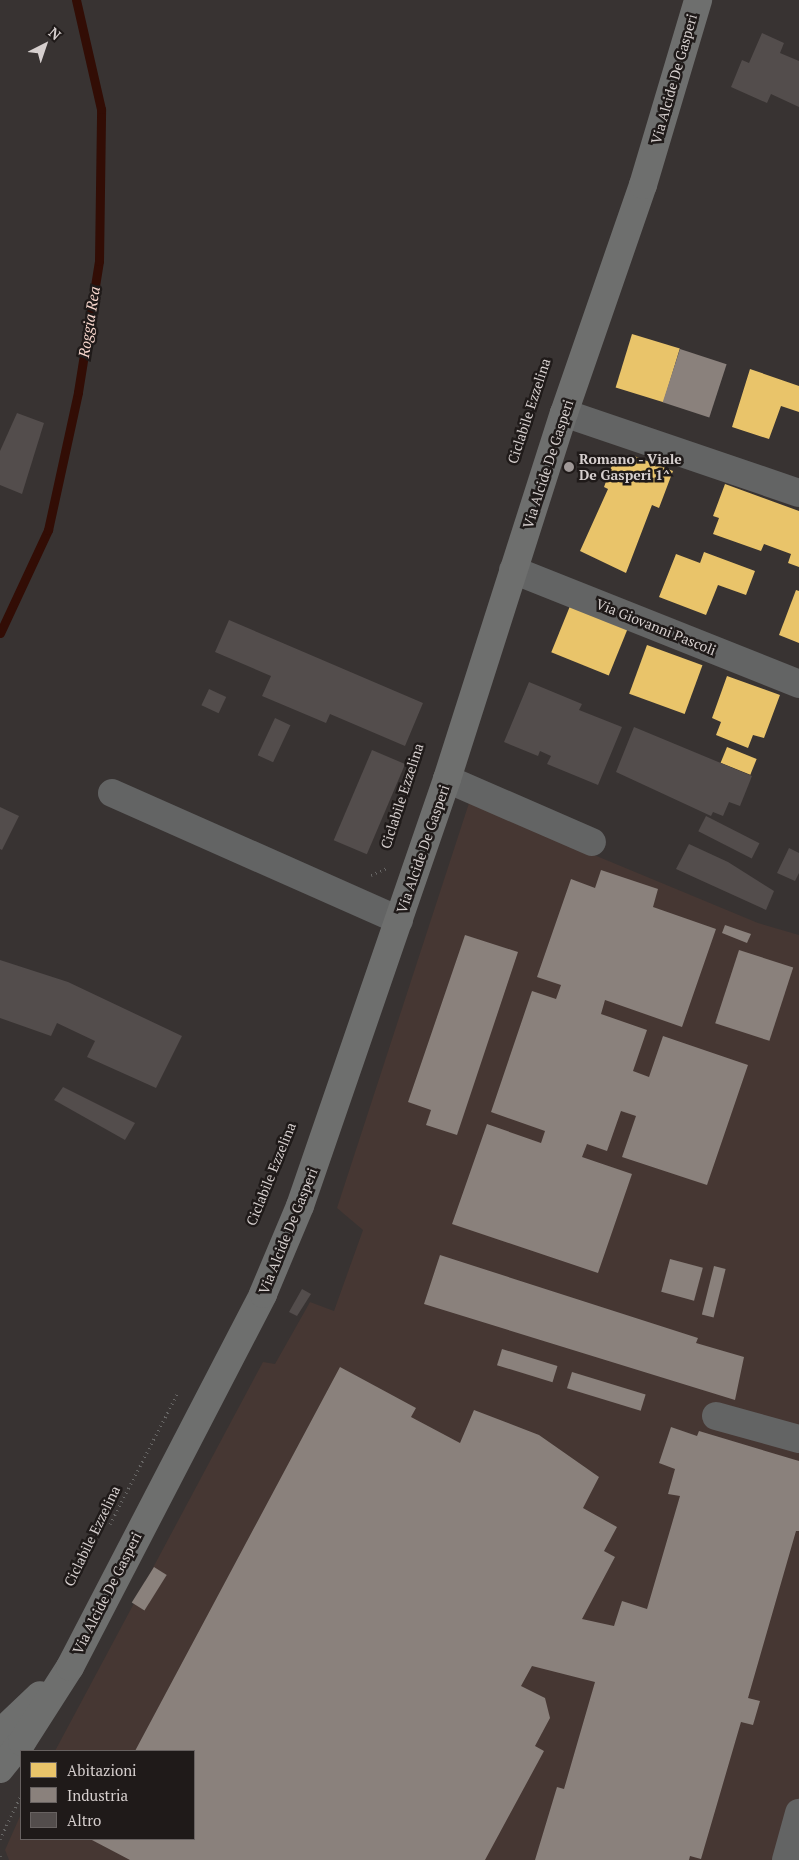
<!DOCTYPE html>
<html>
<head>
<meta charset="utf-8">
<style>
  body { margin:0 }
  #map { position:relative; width:799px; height:1860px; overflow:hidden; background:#383332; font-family:"PT Serif",serif }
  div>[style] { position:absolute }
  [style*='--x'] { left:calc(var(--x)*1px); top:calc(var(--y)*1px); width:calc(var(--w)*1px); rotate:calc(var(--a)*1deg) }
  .built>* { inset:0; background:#463733 }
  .homes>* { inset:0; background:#e9c46a; transform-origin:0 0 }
  .industry>* { inset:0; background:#8a817c; transform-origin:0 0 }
  .stream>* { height:9px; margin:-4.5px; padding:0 4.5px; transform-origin:4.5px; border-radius:4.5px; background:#320d05 }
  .building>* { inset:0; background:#534d4c; transform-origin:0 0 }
  .path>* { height:3px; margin-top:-1.5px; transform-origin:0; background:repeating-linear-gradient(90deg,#686766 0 1px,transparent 0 5px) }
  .minor>* { height:28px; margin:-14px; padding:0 14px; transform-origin:14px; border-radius:14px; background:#636464 }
  .secondary>* { height:28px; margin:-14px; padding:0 14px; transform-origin:14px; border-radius:14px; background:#6e6f6e }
  .dots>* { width:14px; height:14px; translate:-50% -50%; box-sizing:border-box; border:2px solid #1f1a19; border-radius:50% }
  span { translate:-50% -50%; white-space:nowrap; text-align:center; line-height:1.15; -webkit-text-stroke:5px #1f1a19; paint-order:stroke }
  .street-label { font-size:14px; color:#d6cfce }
  .poi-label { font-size:14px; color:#d6cfce; font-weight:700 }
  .left { translate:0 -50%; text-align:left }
  .water-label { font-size:15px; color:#f9d8ce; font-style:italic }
  .legend { position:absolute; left:20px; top:1750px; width:175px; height:90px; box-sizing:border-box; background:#1f1a19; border:1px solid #686261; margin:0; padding:6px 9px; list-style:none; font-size:15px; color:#d6cfce }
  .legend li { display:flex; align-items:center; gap:10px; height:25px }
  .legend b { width:25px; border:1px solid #686261 }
  .north { position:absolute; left:20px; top:20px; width:50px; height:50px; -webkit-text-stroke:4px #1f1a19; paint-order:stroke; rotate:41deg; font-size:14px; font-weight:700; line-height:20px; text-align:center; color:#d6cfce }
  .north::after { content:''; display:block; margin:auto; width:18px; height:22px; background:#d6cfce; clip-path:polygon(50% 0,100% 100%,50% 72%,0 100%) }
</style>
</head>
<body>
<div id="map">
  <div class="built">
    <div style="clip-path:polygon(469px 803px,758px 923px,799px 935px,799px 1860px,9px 1860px,5px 1850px,21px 1814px,21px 1839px,194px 1839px,194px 1751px,55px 1751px,263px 1362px,275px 1364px,310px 1302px,334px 1311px,363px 1230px,337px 1208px)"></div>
  </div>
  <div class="homes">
    <div style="left:632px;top:334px;width:50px;height:56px;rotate:17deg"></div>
    <div style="clip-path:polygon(750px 369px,799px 386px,799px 412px,781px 406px,769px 439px,732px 427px)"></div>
    <div style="clip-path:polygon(634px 456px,673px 471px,659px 508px,652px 505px,626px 573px,580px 551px,608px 489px,604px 487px,615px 457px,631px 463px)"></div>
    <div style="clip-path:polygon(725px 484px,799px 511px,799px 567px,788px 563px,791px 554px,764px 544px,761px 551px,713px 534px,719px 518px,713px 516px)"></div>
    <div style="clip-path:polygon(704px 552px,755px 571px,746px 595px,718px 585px,706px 615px,659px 597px,676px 554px,700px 563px)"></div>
    <div style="clip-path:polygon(796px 590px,799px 591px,799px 643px,779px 635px)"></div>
    <div style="left:570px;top:606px;width:62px;height:50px;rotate:22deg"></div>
    <div style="left:647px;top:645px;width:59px;height:52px;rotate:20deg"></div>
    <div style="clip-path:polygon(727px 676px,780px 695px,764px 738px,753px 735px,748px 748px,716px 735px,721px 722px,712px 718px)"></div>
    <div style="left:727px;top:747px;width:32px;height:17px;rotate:22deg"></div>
  </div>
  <div class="industry">
    <div style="left:680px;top:349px;width:49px;height:56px;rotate:18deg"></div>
    <div style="clip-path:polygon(601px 870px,658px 889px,653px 907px,716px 929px,682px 1027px,605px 1000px,601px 1014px,647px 1030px,633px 1071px,649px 1077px,663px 1036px,748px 1065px,707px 1185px,622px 1157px,636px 1116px,621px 1111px,607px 1151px,587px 1144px,582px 1157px,632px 1174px,598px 1273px,452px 1224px,487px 1124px,541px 1143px,545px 1131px,491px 1112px,532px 991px,556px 999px,561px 985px,537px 977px,571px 879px,595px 888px)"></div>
    <div style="clip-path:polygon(725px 925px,751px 934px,747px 943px,722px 933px)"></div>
    <div style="clip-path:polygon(465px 935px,518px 952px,457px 1135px,426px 1125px,431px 1110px,408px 1102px)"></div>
    <div style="left:739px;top:950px;width:57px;height:77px;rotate:18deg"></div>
    <div style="clip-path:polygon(440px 1255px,698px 1338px,696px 1343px,744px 1357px,735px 1400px,424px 1304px)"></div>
    <div style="left:670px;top:1259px;width:34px;height:34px;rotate:15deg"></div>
    <div style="left:714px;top:1266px;width:12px;height:50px;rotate:14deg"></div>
    <div style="left:502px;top:1349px;width:58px;height:17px;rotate:17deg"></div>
    <div style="clip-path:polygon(340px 1367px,416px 1408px,411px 1417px,460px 1443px,474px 1410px,539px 1435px,599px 1477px,583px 1508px,617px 1527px,604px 1551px,615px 1557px,582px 1619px,614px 1626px,622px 1601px,647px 1609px,680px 1496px,668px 1494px,675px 1469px,659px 1463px,671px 1427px,697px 1436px,699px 1431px,799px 1461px,799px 1531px,796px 1531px,748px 1698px,760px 1701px,753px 1725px,741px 1722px,701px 1859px,690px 1856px,689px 1860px,535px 1860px,557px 1787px,564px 1789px,595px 1682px,532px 1666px,521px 1686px,545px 1698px,550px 1718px,535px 1746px,544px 1751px,485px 1860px,130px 1860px,90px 1839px,194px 1839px,194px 1751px,135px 1751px)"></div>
    <div style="left:572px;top:1372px;width:77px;height:17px;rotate:17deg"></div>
    <div style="left:154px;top:1567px;width:15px;height:42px;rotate:32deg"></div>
  </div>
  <div class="stream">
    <div style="--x:0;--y:633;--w:114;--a:-65"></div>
    <div style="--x:48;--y:530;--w:141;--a:-77.7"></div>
    <div style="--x:78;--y:392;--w:133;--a:-80.9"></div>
    <div style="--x:99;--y:261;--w:152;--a:-89.2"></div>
    <div style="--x:101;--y:109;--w:112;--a:-102.9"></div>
  </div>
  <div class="building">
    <div style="clip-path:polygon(762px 33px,784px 43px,780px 53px,799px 61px,799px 107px,771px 94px,767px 103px,731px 87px,742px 60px,749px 63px)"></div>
    <div style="clip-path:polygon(17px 413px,44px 423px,22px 494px,0 485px,0 451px)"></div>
    <div style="clip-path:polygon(229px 620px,423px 703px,405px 746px,330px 714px,326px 723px,262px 696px,271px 676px,215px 652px)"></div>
    <div style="clip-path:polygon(529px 682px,582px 704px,579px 710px,622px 727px,598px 785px,547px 764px,551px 756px,540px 751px,538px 756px,504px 742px)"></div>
    <div style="left:209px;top:689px;width:19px;height:18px;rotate:25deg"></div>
    <div style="left:275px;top:718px;width:17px;height:41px;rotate:25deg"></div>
    <div style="clip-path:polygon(634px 727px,752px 776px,740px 806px,729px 802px,723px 816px,713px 812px,711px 816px,616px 772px)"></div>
    <div style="left:372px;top:750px;width:36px;height:98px;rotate:23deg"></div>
    <div style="clip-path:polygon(0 807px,19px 816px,2px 850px,0 849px)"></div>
    <div style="left:706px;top:816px;width:60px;height:17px;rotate:27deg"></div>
    <div style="clip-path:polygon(689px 844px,728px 862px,774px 891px,766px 910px,676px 869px)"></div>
    <div style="clip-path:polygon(789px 848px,799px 853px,799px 873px,795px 881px,777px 873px)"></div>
    <div style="clip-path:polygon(0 960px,68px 982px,182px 1036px,156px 1088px,87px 1057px,95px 1041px,57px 1023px,51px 1036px,0 1018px)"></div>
    <div style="clip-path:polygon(63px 1087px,135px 1123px,125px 1140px,54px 1100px)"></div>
    <div style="clip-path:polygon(302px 1289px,311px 1294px,297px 1316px,289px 1312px)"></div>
  </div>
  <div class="path">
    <div style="--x:371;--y:875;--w:17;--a:-24"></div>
    <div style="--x:110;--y:1524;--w:148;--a:-62.7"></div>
    <div style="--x:0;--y:1839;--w:49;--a:-64.5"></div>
    <div style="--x:0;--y:1856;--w:4;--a:63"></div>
  </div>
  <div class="minor">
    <div style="--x:564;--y:413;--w:248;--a:18.8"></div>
    <div style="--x:513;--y:570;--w:308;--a:21.7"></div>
    <div style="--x:447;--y:779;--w:158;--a:23.5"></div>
    <div style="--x:112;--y:793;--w:314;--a:23.9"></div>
    <div style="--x:716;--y:1416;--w:86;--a:15.5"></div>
    <div style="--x:786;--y:1860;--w:49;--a:-74.5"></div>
  </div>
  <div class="secondary">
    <div style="--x:0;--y:1733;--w:55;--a:-43.5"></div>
    <div style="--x:0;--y:1769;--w:35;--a:-51"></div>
    <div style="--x:22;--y:1742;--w:89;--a:-57.4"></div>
    <div style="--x:70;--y:1667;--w:420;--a:-62.6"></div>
    <div style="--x:263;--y:1294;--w:95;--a:-67.2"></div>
    <div style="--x:300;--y:1206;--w:452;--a:-71"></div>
    <div style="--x:447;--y:779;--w:384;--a:-72.3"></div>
    <div style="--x:564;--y:413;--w:241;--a:-70.9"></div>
    <div style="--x:643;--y:185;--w:193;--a:-73.4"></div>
  </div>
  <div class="dots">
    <div style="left:569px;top:467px;background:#9f9897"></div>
  </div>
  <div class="street-label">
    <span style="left:674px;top:79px;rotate:-74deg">Via Alcide De Gasperi</span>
    <span style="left:529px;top:411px;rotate:-72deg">Ciclabile Ezzelina</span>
    <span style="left:548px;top:464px;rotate:-72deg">Via Alcide De Gasperi</span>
    <span style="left:656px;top:627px;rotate:22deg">Via Giovanni Pascoli</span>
    <span style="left:402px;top:796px;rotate:-72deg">Ciclabile Ezzelina</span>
    <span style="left:423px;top:849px;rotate:-71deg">Via Alcide De Gasperi</span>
    <span style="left:271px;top:1174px;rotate:-68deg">Ciclabile Ezzelina</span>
    <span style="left:288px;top:1231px;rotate:-68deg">Via Alcide De Gasperi</span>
    <span style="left:92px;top:1536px;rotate:-64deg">Ciclabile Ezzelina</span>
    <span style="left:107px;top:1593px;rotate:-63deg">Via Alcide De Gasperi</span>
  </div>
  <div class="poi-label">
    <span class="left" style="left:579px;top:467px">Romano - Viale<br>De Gasperi 1^</span>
  </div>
  <div class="water-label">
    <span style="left:89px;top:322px;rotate:-81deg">Roggia Rea</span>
  </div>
  <ul class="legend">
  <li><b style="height:14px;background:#e9c46a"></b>Abitazioni</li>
  <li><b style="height:14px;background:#8a817c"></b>Industria</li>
  <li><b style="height:14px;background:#534d4c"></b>Altro</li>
  </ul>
  <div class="north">N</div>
</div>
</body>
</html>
